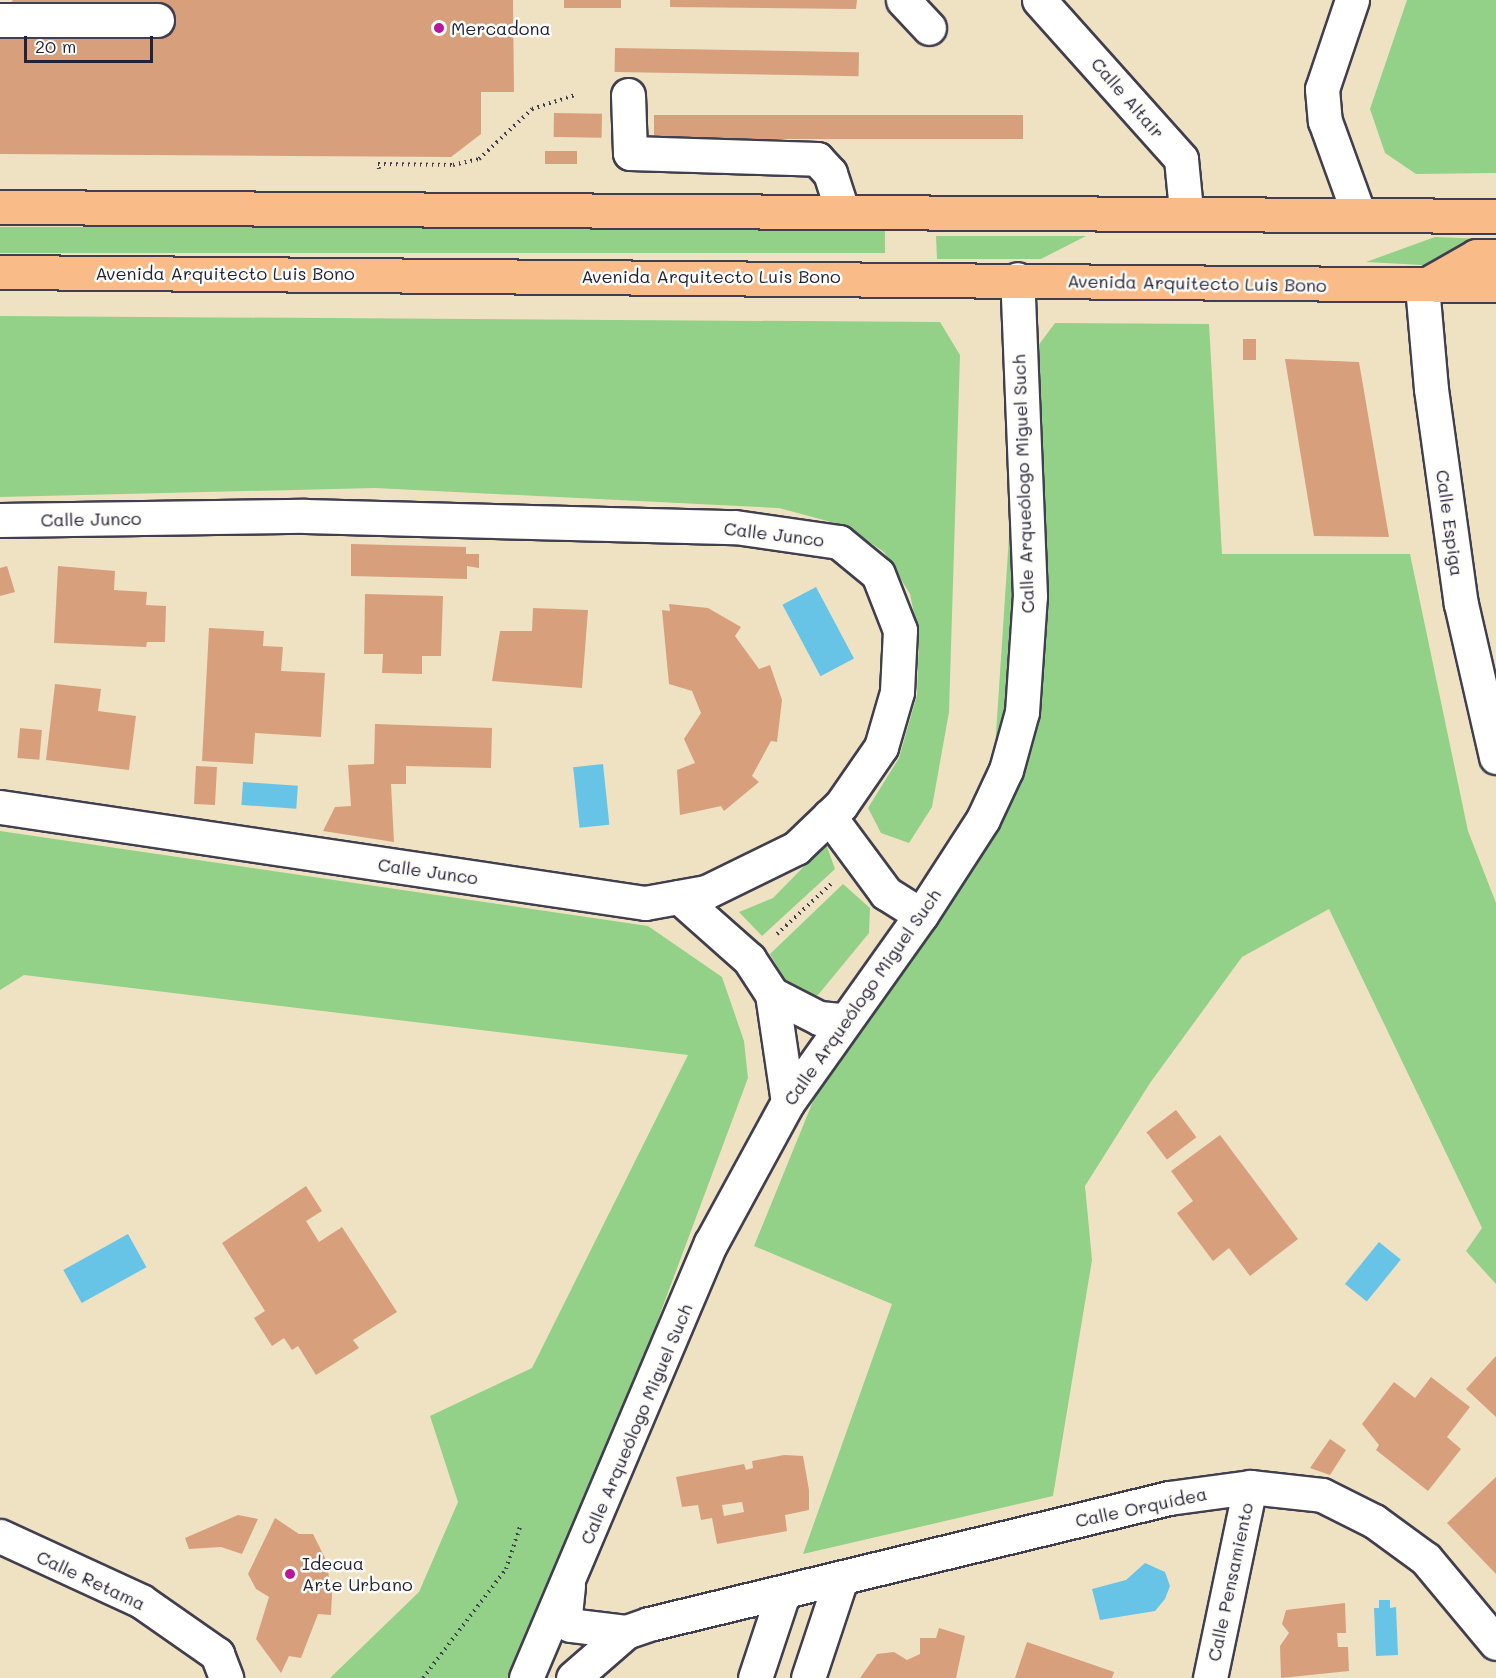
<!DOCTYPE html>
<html>
<head>
<meta charset="utf-8">
<style>
  body { margin:0 }
  #map { position:relative; width:1496px; height:1678px; overflow:hidden; background:#efe2c3; font-family:Mali,sans-serif }
  div>[style] { position:absolute }
  [style*='--x'] { left:calc(var(--x)*1px); top:calc(var(--y)*1px); width:calc(var(--w)*1px); rotate:calc(var(--a)*1deg) }
  .green>* { inset:0; background:#92d187; transform-origin:0 0 }
  .water>* { inset:0; background:#68c4e6; transform-origin:0 0 }
  .building>* { inset:0; background:#d89f7d; transform-origin:0 0 }
  .path>* { height:4px; margin-top:-2px; transform-origin:0; background:repeating-linear-gradient(90deg,#413f4f 0 1.5px,transparent 0 6px) }
  .roads { filter:drop-shadow(2px 0 #413f4f) drop-shadow(-2px 0 #413f4f) drop-shadow(0 2px #413f4f) drop-shadow(0 -2px #413f4f) }
  .minor>* { height:33px; margin:-16.5px; padding:0 16.5px; transform-origin:16.5px; border-radius:16.5px; background:#fff }
  .major>* { height:33px; margin:-16.5px; padding:0 16.5px; transform-origin:16.5px; border-radius:16.5px; background:#f9bc89 }
  .dots>* { width:16px; height:16px; translate:-50% -50%; box-sizing:border-box; border:3px solid #fdfcf7; border-radius:50% }
  span { translate:-50% -50%; white-space:nowrap; text-align:center; line-height:1.15; -webkit-text-stroke:5px #fdfcf7; paint-order:stroke }
  .poi-label { font-size:18px; color:#22223b }
  .left { translate:0 -50%; text-align:left }
  .street-label { font-size:18px; color:#22223b }
  .scale { position:absolute; left:24px; top:36px; width:129px; height:27px; box-sizing:border-box; border:3px solid #22223b; border-top:0; padding-left:8px; font-size:18px; line-height:21px; white-space:nowrap; color:#22223b; -webkit-text-stroke:4px #fdfcf7; paint-order:stroke }
</style>
</head>
<body>
<div id="map">
  <div class="green">
    <div style="clip-path:polygon(1407px 0,1496px 0,1496px 173px,1416px 174px,1385px 153px,1370px 109px)"></div>
    <div style="left:0;top:227px;width:885px;height:26px"></div>
    <div style="clip-path:polygon(936px 236px,1086px 236px,1041px 259px,937px 259px)"></div>
    <div style="clip-path:polygon(1435px 237px,1484px 239px,1442px 266px,1366px 262px)"></div>
    <div style="clip-path:polygon(0 316px,940px 322px,960px 355px,949px 712px,932px 807px,909px 843px,881px 833px,868px 808px,899px 758px,917px 695px,919px 638px,910px 594px,884px 552px,846px 526px,779px 508px,375px 488px,0 497px)"></div>
    <div style="clip-path:polygon(1055px 323px,1209px 324px,1222px 554px,1410px 554px,1468px 831px,1496px 903px,1496px 1284px,1466px 1251px,1482px 1228px,1329px 909px,1242px 957px,1150px 1083px,1085px 1186px,1092px 1260px,1053px 1496px,803px 1554px,892px 1304px,754px 1246px,816px 1094px,990px 825px,1020px 370px)"></div>
    <div style="clip-path:polygon(0 831px,648px 926px,722px 977px,744px 1041px,748px 1078px,582px 1523px,511px 1678px,330px 1678px,419px 1592px,458px 1502px,430px 1416px,532px 1368px,688px 1055px,24px 975px,0 990px)"></div>
    <div style="clip-path:polygon(826px 844px,835px 869px,762px 936px,739px 912px,773px 898px)"></div>
    <div style="clip-path:polygon(843px 884px,870px 908px,869px 933px,818px 995px,796px 999px,770px 954px)"></div>
  </div>
  <div class="water">
    <div style="left:816px;top:587px;width:81px;height:38px;rotate:62deg"></div>
    <div style="left:603px;top:764px;width:61px;height:30px;rotate:84deg"></div>
    <div style="left:243px;top:782px;width:55px;height:23px;rotate:4deg"></div>
    <div style="left:128px;top:1234px;width:38px;height:74px;rotate:61deg"></div>
    <div style="left:1379px;top:1242px;width:28px;height:54px;rotate:39deg"></div>
    <div style="clip-path:polygon(1145px 1563px,1165px 1572px,1170px 1586px,1165px 1599px,1155px 1611px,1100px 1620px,1092px 1589px,1126px 1580px)"></div>
    <div style="clip-path:polygon(1379px 1600px,1390px 1600px,1390px 1608px,1396px 1607px,1398px 1655px,1376px 1656px,1374px 1608px,1379px 1608px)"></div>
  </div>
  <div class="building">
    <div style="clip-path:polygon(13px 0,513px 0,514px 92px,481px 92px,481px 134px,451px 157px,0 154px,0 15px)"></div>
    <div style="left:564px;top:0;width:57px;height:8px"></div>
    <div style="clip-path:polygon(670px 0,857px 0,856px 9px,670px 7px)"></div>
    <div style="left:615px;top:48px;width:244px;height:24px;rotate:1deg"></div>
    <div style="left:554px;top:113px;width:48px;height:24px;rotate:1deg"></div>
    <div style="left:654px;top:115px;width:369px;height:24px"></div>
    <div style="left:545px;top:151px;width:32px;height:13px"></div>
    <div style="left:1243px;top:339px;width:13px;height:21px"></div>
    <div style="clip-path:polygon(1285px 359px,1359px 362px,1389px 537px,1314px 536px)"></div>
    <div style="clip-path:polygon(351px 544px,466px 547px,466px 554px,479px 554px,479px 568px,467px 566px,467px 579px,351px 576px)"></div>
    <div style="clip-path:polygon(7px 566px,15px 592px,0 596px,0 568px)"></div>
    <div style="clip-path:polygon(58px 566px,115px 571px,114px 590px,147px 592px,146px 605px,166px 606px,165px 642px,147px 642px,146px 647px,54px 643px)"></div>
    <div style="clip-path:polygon(365px 594px,443px 596px,441px 656px,422px 656px,422px 674px,382px 673px,383px 654px,364px 654px)"></div>
    <div style="clip-path:polygon(669px 604px,708px 608px,741px 627px,735px 636px,759px 669px,770px 665px,782px 700px,777px 742px,771px 741px,752px 776px,759px 782px,724px 811px,721px 806px,680px 815px,677px 770px,695px 763px,684px 739px,701px 713px,692px 691px,669px 684px,662px 610px,670px 611px)"></div>
    <div style="clip-path:polygon(533px 608px,588px 610px,582px 688px,492px 681px,500px 631px,532px 631px)"></div>
    <div style="clip-path:polygon(209px 628px,264px 631px,263px 646px,283px 647px,281px 671px,325px 673px,321px 737px,255px 733px,253px 764px,202px 761px)"></div>
    <div style="clip-path:polygon(55px 684px,101px 689px,98px 711px,136px 716px,129px 770px,46px 760px)"></div>
    <div style="clip-path:polygon(375px 724px,492px 728px,491px 768px,406px 766px,406px 784px,391px 784px,394px 842px,323px 831px,335px 807px,351px 806px,348px 765px,374px 764px)"></div>
    <div style="left:20px;top:728px;width:22px;height:30px;rotate:5deg"></div>
    <div style="left:196px;top:766px;width:21px;height:38px;rotate:3deg"></div>
    <div style="left:1176px;top:1110px;width:34px;height:37px;rotate:53deg"></div>
    <div style="clip-path:polygon(1220px 1135px,1298px 1239px,1250px 1276px,1229px 1248px,1213px 1261px,1177px 1213px,1193px 1201px,1171px 1171px)"></div>
    <div style="clip-path:polygon(306px 1186px,322px 1211px,306px 1221px,319px 1242px,342px 1227px,397px 1312px,353px 1340px,359px 1348px,316px 1375px,298px 1346px,292px 1350px,284px 1338px,272px 1346px,254px 1318px,265px 1311px,222px 1243px)"></div>
    <div style="clip-path:polygon(1496px 1356px,1496px 1417px,1466px 1389px)"></div>
    <div style="clip-path:polygon(1431px 1377px,1470px 1407px,1447px 1437px,1461px 1449px,1428px 1491px,1376px 1450px,1379px 1445px,1362px 1424px,1394px 1382px,1415px 1398px)"></div>
    <div style="clip-path:polygon(1330px 1439px,1346px 1450px,1330px 1475px,1310px 1468px)"></div>
    <div style="clip-path:polygon(evenodd,784px 1455px,803px 1456px,809px 1490px,809px 1510px,785px 1515px,787px 1531px,717px 1544px,712px 1518px,701px 1520px,698px 1505px,682px 1507px,676px 1477px,744px 1464px,746px 1470px,753px 1468px,752px 1461px,784px 1455px,742px 1502px,744px 1512px,724px 1516px,722px 1505px,742px 1502px)"></div>
    <div style="clip-path:polygon(1496px 1477px,1496px 1574px,1447px 1523px)"></div>
    <div style="clip-path:polygon(238px 1515px,258px 1519px,242px 1554px,221px 1547px,189px 1549px,185px 1538px)"></div>
    <div style="clip-path:polygon(275px 1518px,299px 1534px,313px 1534px,326px 1560px,332px 1594px,331px 1615px,318px 1614px,301px 1658px,289px 1656px,281px 1673px,256px 1639px,269px 1597px,256px 1589px,248px 1574px)"></div>
    <div style="clip-path:polygon(1345px 1603px,1346px 1633px,1337px 1633px,1338px 1647px,1348px 1647px,1349px 1671px,1281px 1678px,1280px 1646px,1289px 1633px,1282px 1624px,1286px 1610px)"></div>
    <div style="clip-path:polygon(939px 1628px,965px 1636px,956px 1678px,860px 1678px,877px 1654px,894px 1652px,907px 1660px,920px 1654px,920px 1638px,936px 1638px)"></div>
    <div style="clip-path:polygon(1027px 1642px,1114px 1672px,1112px 1678px,1015px 1678px)"></div>
  </div>
  <div class="path">
    <div style="--x:379;--y:169;--w:5;--a:-101"></div>
    <div style="--x:378;--y:164;--w:75;--a:0.8"></div>
    <div style="--x:453;--y:165;--w:27;--a:-13"></div>
    <div style="--x:479;--y:159;--w:73;--a:-43.3"></div>
    <div style="--x:532;--y:109;--w:45;--a:-18"></div>
    <div style="--x:777;--y:934;--w:74;--a:-42.8"></div>
    <div style="--x:423;--y:1678;--w:137;--a:-52.7"></div>
    <div style="--x:506;--y:1569;--w:44;--a:-71.6"></div>
  </div>
  <div class="roads">
    <div class="minor">
      <div style="--x:903;--y:0;--w:38;--a:47"></div>
      <div style="--x:1039;--y:0;--w:213;--a:48.2"></div>
      <div style="--x:1181;--y:159;--w:51;--a:84.4"></div>
      <div style="--x:1352;--y:0;--w:94;--a:108.6"></div>
      <div style="--x:1322;--y:89;--w:32;--a:85"></div>
      <div style="--x:1325;--y:121;--w:97;--a:70.1"></div>
      <div style="--x:0;--y:20;--w:157;--a:0"></div>
      <div style="--x:628;--y:95;--w:58;--a:88"></div>
      <div style="--x:630;--y:153;--w:187;--a:1.8"></div>
      <div style="--x:817;--y:159;--w:19;--a:47"></div>
      <div style="--x:830;--y:173;--w:38;--a:72"></div>
      <div style="--x:1422;--y:286;--w:103;--a:85"></div>
      <div style="--x:1431;--y:389;--w:217;--a:82.1"></div>
      <div style="--x:1461;--y:604;--w:157;--a:77.1"></div>
      <div style="--x:0;--y:520;--w:305;--a:-0.8"></div>
      <div style="--x:305;--y:516;--w:430;--a:1.5"></div>
      <div style="--x:735;--y:527;--w:105;--a:8.2"></div>
      <div style="--x:839;--y:542;--w:50;--a:39.4"></div>
      <div style="--x:878;--y:574;--w:60;--a:68.6"></div>
      <div style="--x:900;--y:630;--w:62;--a:92.8"></div>
      <div style="--x:897;--y:692;--w:57;--a:106.2"></div>
      <div style="--x:881;--y:747;--w:70;--a:124.6"></div>
      <div style="--x:841;--y:805;--w:62;--a:136.3"></div>
      <div style="--x:796;--y:848;--w:100;--a:153.9"></div>
      <div style="--x:706;--y:892;--w:62;--a:169.8"></div>
      <div style="--x:645;--y:903;--w:652;--a:-171.53"></div>
      <div style="--x:829;--y:816;--w:96;--a:53.5"></div>
      <div style="--x:886;--y:893;--w:41;--a:32.2"></div>
      <div style="--x:679;--y:897;--w:94;--a:41.5"></div>
      <div style="--x:749;--y:959;--w:42;--a:56.7"></div>
      <div style="--x:772;--y:994;--w:109;--a:81.6"></div>
      <div style="--x:772;--y:994;--w:53;--a:27.1"></div>
      <div style="--x:819;--y:1018;--w:24;--a:5"></div>
      <div style="--x:0;--y:1536;--w:155;--a:24.7"></div>
      <div style="--x:141;--y:1601;--w:93;--a:34.9"></div>
      <div style="--x:217;--y:1654;--w:26;--a:69"></div>
      <div style="--x:568;--y:1586;--w:31;--a:96"></div>
      <div style="--x:565;--y:1617;--w:9;--a:58"></div>
      <div style="--x:570;--y:1625;--w:56;--a:7.1"></div>
      <div style="--x:526;--y:1678;--w:473;--a:-67"></div>
      <div style="--x:711;--y:1243;--w:161;--a:-61.4"></div>
      <div style="--x:788;--y:1102;--w:229;--a:-54.6"></div>
      <div style="--x:921;--y:915;--w:114;--a:-57.1"></div>
      <div style="--x:983;--y:819;--w:54;--a:-64.9"></div>
      <div style="--x:1006;--y:770;--w:60;--a:-74.6"></div>
      <div style="--x:1022;--y:712;--w:116;--a:-86.1"></div>
      <div style="--x:1030;--y:596;--w:317;--a:-92.3"></div>
      <div style="--x:573;--y:1678;--w:70;--a:-41"></div>
      <div style="--x:626;--y:1632;--w:24;--a:-19"></div>
      <div style="--x:649;--y:1624;--w:535;--a:-13.62"></div>
      <div style="--x:1169;--y:1498;--w:82;--a:-7.7"></div>
      <div style="--x:1250;--y:1487;--w:72;--a:6.3"></div>
      <div style="--x:1322;--y:1495;--w:58;--a:26.6"></div>
      <div style="--x:1374;--y:1521;--w:64;--a:36.2"></div>
      <div style="--x:1426;--y:1559;--w:109;--a:50.2"></div>
      <div style="--x:755;--y:1678;--w:89;--a:-71.6"></div>
      <div style="--x:808;--y:1678;--w:104;--a:-71.6"></div>
      <div style="--x:1210;--y:1678;--w:195;--a:-78.2"></div>
    </div>
    <div class="major">
      <div style="--x:0;--y:207;--w:1496;--a:0.34"></div>
      <div style="--x:0;--y:272;--w:1496;--a:0.5"></div>
      <div style="--x:1427;--y:284;--w:56;--a:-29.7"></div>
      <div style="--x:1476;--y:256;--w:20;--a:0"></div>
    </div>
  </div>
  <div class="dots">
    <div style="left:439px;top:28px;background:#b5179e"></div>
    <div style="left:290px;top:1574px;background:#b5179e"></div>
  </div>
  <div class="poi-label">
    <span class="left" style="left:451px;top:28px">Mercadona</span>
    <span class="left" style="left:302px;top:1574px">Idecua<br>Arte Urbano</span>
  </div>
  <div class="street-label">
    <span style="left:1128px;top:98px;rotate:49deg">Calle Altair</span>
    <span style="left:225px;top:273px">Avenida Arquitecto Luis Bono</span>
    <span style="left:711px;top:276px">Avenida Arquitecto Luis Bono</span>
    <span style="left:1197px;top:283px;rotate:1deg">Avenida Arquitecto Luis Bono</span>
    <span style="left:1023px;top:484px;rotate:-92deg">Calle Arqueólogo Miguel Such</span>
    <span style="left:91px;top:519px;rotate:-1deg">Calle Junco</span>
    <span style="left:1450px;top:523px;rotate:82deg">Calle Espiga</span>
    <span style="left:774px;top:534px;rotate:7deg">Calle Junco</span>
    <span style="left:428px;top:871px;rotate:8deg">Calle Junco</span>
    <span style="left:862px;top:997px;rotate:-55deg">Calle Arqueólogo Miguel Such</span>
    <span style="left:636px;top:1424px;rotate:-67deg">Calle Arqueólogo Miguel Such</span>
    <span style="left:1141px;top:1507px;rotate:-12deg">Calle Orquídea</span>
    <span style="left:91px;top:1580px;rotate:25deg">Calle Retama</span>
    <span style="left:1230px;top:1582px;rotate:-78deg">Calle Pensamiento</span>
  </div>
  <div class="scale">20 m</div>
</div>
</body>
</html>
